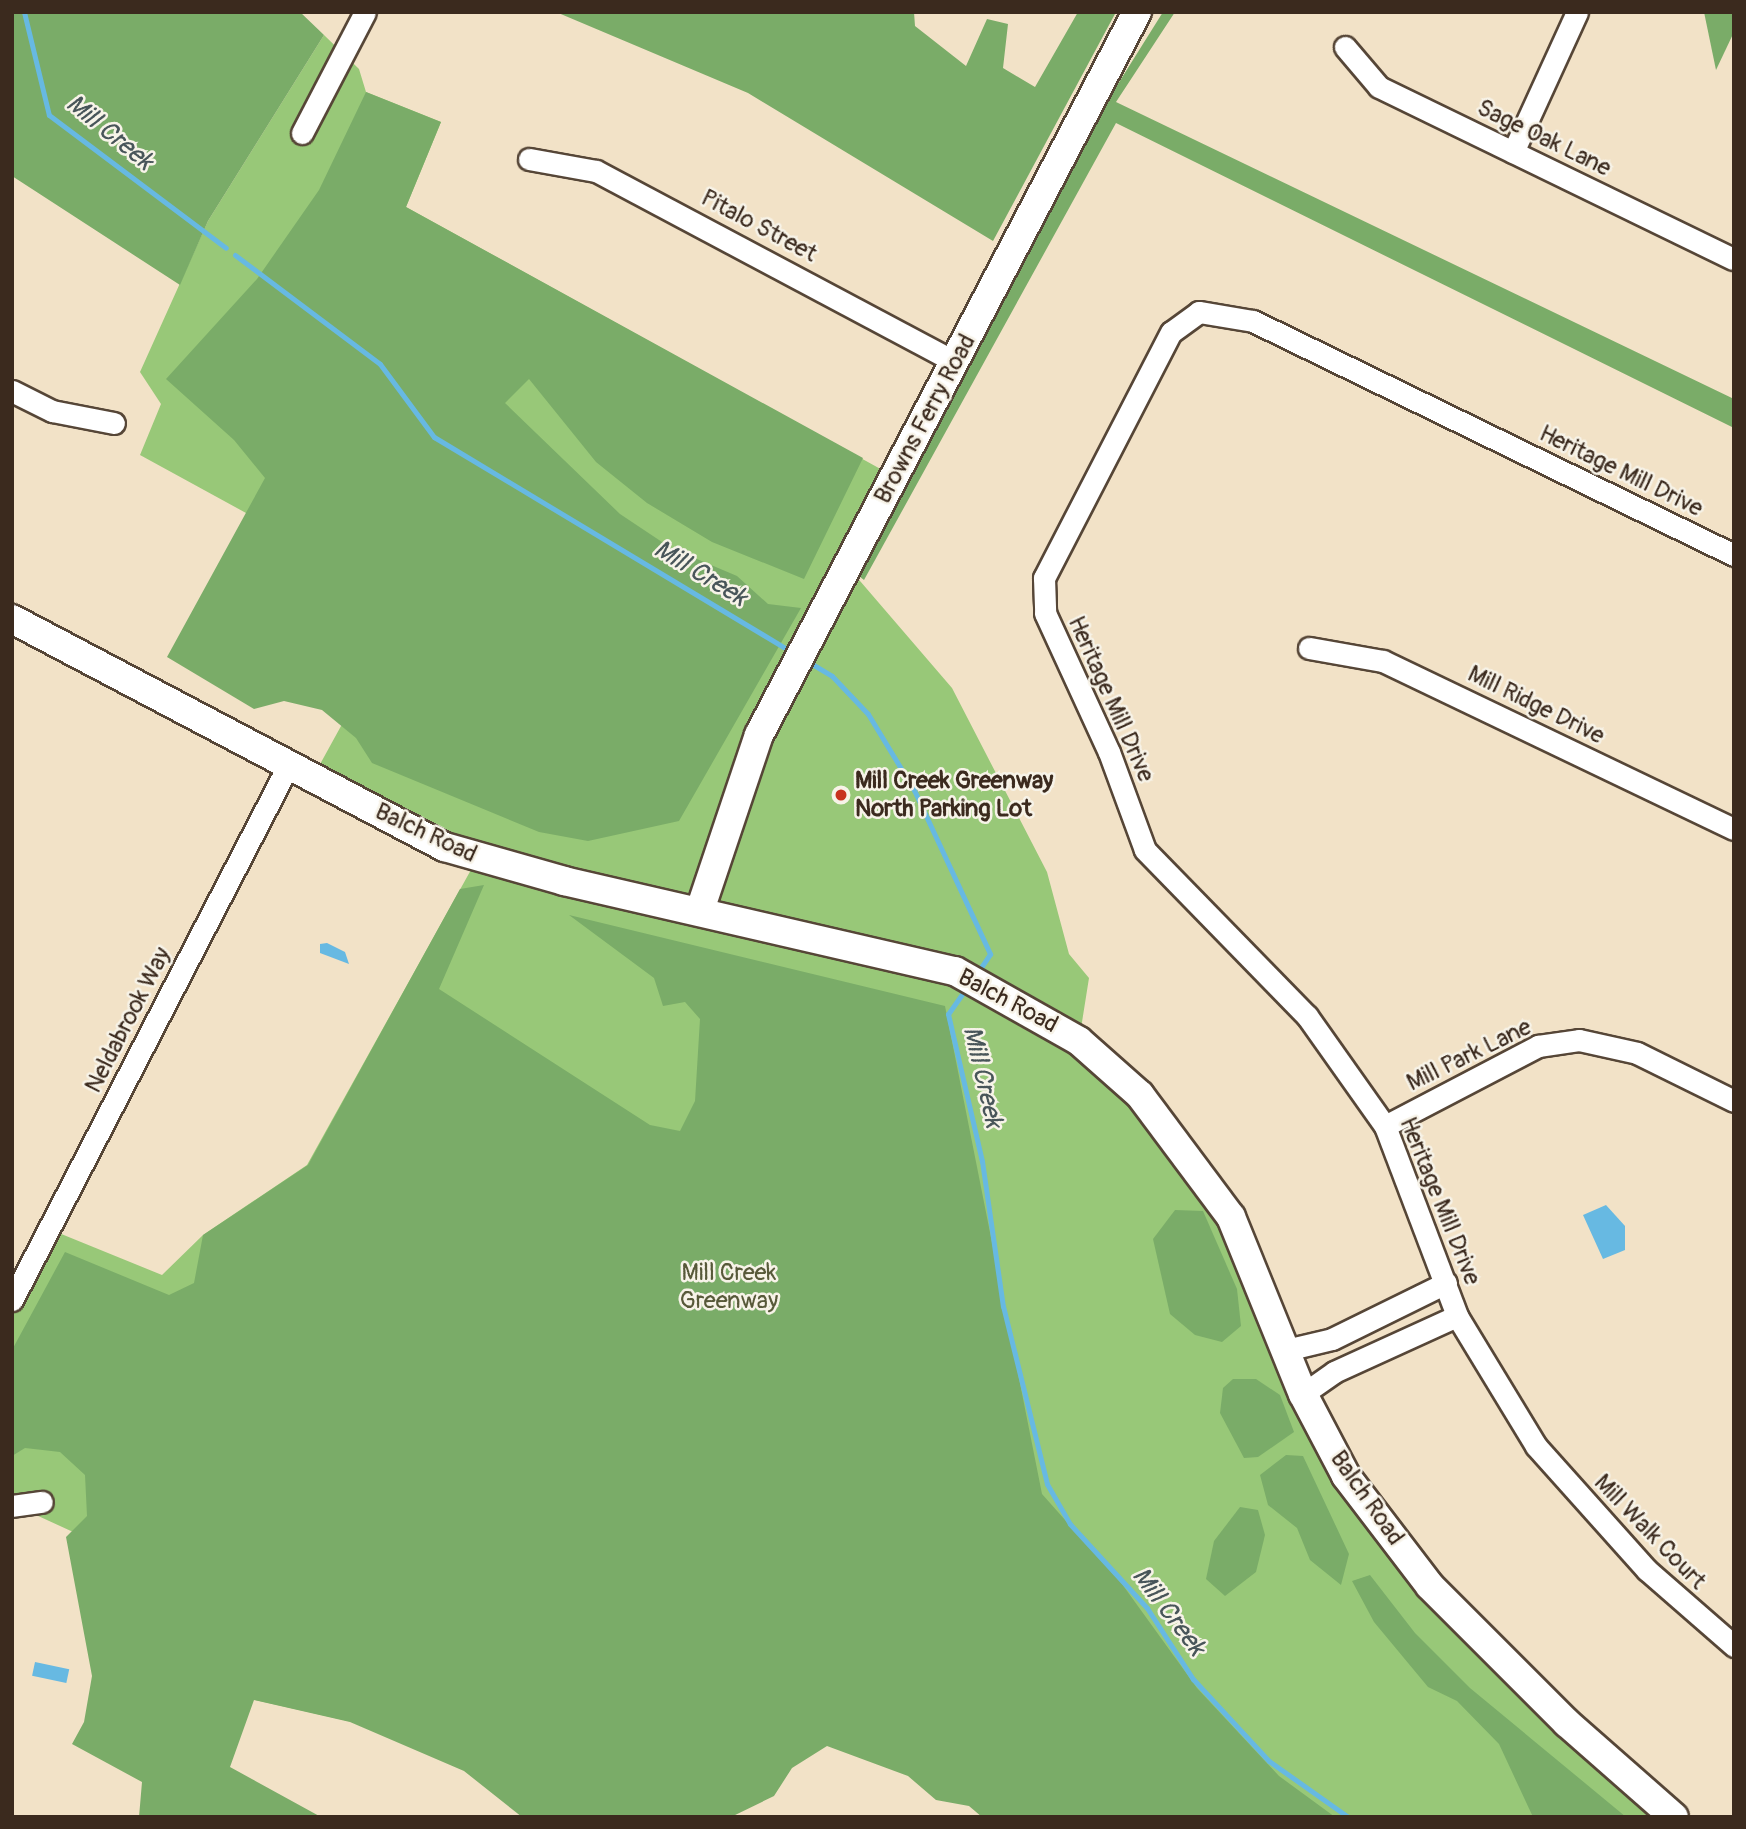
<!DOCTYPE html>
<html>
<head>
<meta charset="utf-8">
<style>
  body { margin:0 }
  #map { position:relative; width:1746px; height:1829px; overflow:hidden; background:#f2e2c7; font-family:Pangolin,sans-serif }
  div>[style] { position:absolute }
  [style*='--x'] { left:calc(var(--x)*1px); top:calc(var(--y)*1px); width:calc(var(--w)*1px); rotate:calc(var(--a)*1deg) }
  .green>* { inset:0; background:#98c878 }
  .forest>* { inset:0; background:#7aac68 }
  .water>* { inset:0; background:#67b9e2; transform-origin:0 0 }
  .stream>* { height:5px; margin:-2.5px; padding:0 2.5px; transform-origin:2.5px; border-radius:2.5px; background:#67b9e2 }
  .roads { filter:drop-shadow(2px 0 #564637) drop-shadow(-2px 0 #564637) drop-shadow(0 2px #564637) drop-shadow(0 -2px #564637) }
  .street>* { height:21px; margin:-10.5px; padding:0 10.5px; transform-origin:10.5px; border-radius:10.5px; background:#fff }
  .secondary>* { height:28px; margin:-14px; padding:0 14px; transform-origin:14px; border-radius:14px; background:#fff }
  .dots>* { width:19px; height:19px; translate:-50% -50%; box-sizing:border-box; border:4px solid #f7f3e8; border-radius:50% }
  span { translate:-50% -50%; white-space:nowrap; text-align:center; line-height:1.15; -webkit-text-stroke:5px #f7f3e8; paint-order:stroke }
  .street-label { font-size:24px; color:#3b2a1e }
  .poi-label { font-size:24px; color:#3b2a1e; font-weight:700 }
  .left { translate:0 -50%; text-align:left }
  .park-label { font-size:24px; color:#575939 }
  .water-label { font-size:26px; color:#485559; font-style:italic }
  .frame { position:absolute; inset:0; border:14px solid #3b2a1e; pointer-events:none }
</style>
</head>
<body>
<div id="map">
  <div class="green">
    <div style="clip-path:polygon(324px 35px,359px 69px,366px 92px,441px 122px,406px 207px,895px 477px,848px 567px,952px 688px,1047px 872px,1069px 954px,1089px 978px,1079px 1041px,1184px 1147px,1303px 1394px,1430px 1586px,1674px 1817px,1038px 1817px,799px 1709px,370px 1726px,132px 1672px,95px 1542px,12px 1504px,12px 1300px,49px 1229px,162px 1275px,203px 1235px,307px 1165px,477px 859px,313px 777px,385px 646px,332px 560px,140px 455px,161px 404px,140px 372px,208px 221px)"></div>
  </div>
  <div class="forest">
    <div style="clip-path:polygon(12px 12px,300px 12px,324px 35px,208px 221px,180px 285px,12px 176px)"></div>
    <div style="clip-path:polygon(556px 12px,914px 12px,915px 26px,966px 66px,987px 19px,1008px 24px,1003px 68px,1035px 87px,1078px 12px,1116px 12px,993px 241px,748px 93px)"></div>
    <div style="clip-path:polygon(1163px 12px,1175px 12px,1116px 102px,1734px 399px,1734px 428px,1116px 123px,864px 580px,855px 573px,1111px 95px)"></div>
    <div style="clip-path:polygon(1704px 12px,1734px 12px,1734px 32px,1716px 70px)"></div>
    <div style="clip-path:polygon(366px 92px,441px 122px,406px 207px,863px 458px,804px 579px,712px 542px,647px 503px,596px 462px,529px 379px,505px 403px,620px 514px,671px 548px,737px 576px,768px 604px,801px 608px,679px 821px,588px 841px,539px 832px,372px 763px,356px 738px,322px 710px,284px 701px,254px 709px,167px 657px,265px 478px,234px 440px,166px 379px,257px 279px,319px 190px)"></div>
    <div style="clip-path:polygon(484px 885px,439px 989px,650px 1125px,680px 1131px,695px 1101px,700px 1019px,685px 1002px,663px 1006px,654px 978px,569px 915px,945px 1006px,1042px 1494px,1122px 1584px,1197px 1688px,1279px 1776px,1335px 1817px,982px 1817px,969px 1806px,936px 1800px,908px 1776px,827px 1746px,792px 1768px,774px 1796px,731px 1817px,522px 1817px,464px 1771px,350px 1722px,254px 1700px,230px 1767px,321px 1817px,139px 1817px,142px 1782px,72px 1744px,84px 1722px,92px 1676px,66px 1537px,87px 1516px,85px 1475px,60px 1452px,25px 1448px,12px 1456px,12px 1350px,65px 1252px,169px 1295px,194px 1283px,203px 1235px,308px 1165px,460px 889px)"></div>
    <div style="clip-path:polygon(1175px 1210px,1203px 1211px,1237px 1289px,1241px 1326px,1222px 1342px,1195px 1335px,1170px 1314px,1153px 1239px)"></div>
    <div style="clip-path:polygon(1233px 1379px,1256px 1379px,1280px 1395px,1294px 1432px,1258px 1457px,1244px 1458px,1220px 1413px,1223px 1388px)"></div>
    <div style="clip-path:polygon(1286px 1455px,1303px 1456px,1349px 1554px,1341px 1585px,1310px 1560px,1297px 1528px,1268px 1505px,1260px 1475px)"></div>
    <div style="clip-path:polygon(1240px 1507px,1258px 1510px,1265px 1535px,1256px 1572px,1225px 1596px,1206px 1579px,1214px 1541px)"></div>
    <div style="clip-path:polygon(1370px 1575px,1415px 1633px,1470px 1688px,1626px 1817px,1533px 1817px,1499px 1744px,1457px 1701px,1428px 1687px,1374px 1622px,1352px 1581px)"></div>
  </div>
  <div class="water">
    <div style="clip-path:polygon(327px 943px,345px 952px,349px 964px,320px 953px,320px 944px)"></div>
    <div style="clip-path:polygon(1606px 1205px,1625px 1226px,1625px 1250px,1603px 1259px,1583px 1215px)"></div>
    <div style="left:35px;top:1662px;width:35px;height:14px;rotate:12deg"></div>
  </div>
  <div class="stream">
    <div style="--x:24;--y:12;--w:106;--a:76.4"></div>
    <div style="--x:49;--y:115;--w:221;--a:36.9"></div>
    <div style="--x:235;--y:255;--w:181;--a:36.9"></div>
    <div style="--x:380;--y:364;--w:91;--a:53.5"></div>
    <div style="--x:434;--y:437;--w:418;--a:31"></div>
    <div style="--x:807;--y:661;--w:29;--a:31"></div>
    <div style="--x:832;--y:676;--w:52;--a:46.5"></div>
    <div style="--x:868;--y:714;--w:89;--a:58.8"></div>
    <div style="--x:914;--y:790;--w:181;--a:65.1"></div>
    <div style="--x:990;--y:954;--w:23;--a:124"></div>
    <div style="--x:967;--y:987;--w:33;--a:125"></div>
    <div style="--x:948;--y:1014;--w:151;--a:77"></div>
    <div style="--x:982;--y:1161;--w:147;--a:81.8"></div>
    <div style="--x:1003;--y:1306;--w:183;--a:76.1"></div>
    <div style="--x:1047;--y:1484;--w:46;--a:60.1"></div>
    <div style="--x:1070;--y:1524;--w:114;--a:47.5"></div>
    <div style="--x:1147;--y:1608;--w:85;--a:57.1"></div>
    <div style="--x:1193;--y:1679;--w:112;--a:47.2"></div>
    <div style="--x:1269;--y:1761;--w:97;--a:35.3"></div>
  </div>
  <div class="roads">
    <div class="street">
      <div style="--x:1345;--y:47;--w:52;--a:49.6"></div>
      <div style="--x:1379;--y:87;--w:394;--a:25.9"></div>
      <div style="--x:302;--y:133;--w:136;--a:-62.5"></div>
      <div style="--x:1513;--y:152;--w:154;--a:-65.4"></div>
      <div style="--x:529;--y:159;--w:68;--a:10.2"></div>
      <div style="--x:596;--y:171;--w:407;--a:28"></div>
      <div style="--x:12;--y:391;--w:45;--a:26.6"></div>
      <div style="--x:52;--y:411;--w:63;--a:11"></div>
      <div style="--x:1734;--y:555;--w:535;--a:-154.06"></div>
      <div style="--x:1253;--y:321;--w:55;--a:-170.5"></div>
      <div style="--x:1199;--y:312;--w:34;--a:144"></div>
      <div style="--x:1171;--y:332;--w:277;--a:117.3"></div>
      <div style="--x:1044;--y:578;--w:35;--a:88"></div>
      <div style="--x:1045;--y:613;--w:153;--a:65.3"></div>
      <div style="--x:1109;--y:752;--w:104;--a:69.8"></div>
      <div style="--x:1145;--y:850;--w:232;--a:45.7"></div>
      <div style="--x:1307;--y:1016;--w:135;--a:54.7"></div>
      <div style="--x:1385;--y:1126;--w:203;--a:69.2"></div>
      <div style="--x:1457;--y:1316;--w:152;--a:58.7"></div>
      <div style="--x:1536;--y:1446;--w:166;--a:48.2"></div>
      <div style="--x:1647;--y:1570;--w:116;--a:41.1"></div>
      <div style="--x:1309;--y:648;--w:75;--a:10"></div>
      <div style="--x:1383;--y:661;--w:389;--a:25.6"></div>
      <div style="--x:1385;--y:1126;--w:173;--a:-27.6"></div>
      <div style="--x:1538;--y:1046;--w:41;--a:-8.3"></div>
      <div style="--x:1579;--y:1040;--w:59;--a:12.6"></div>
      <div style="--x:1637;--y:1053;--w:108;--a:26.3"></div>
      <div style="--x:12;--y:1300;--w:603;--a:-62.67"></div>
      <div style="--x:1286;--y:1350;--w:47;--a:-13.4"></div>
      <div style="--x:1332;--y:1339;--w:127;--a:-26.2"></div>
      <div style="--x:1303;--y:1394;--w:38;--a:-35"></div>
      <div style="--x:1334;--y:1372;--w:135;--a:-24.5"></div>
      <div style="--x:12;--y:1506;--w:30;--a:-8"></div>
    </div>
    <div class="secondary">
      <div style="--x:12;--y:619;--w:489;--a:27.8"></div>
      <div style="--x:445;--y:847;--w:124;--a:15.9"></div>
      <div style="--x:564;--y:881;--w:401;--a:13"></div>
      <div style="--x:955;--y:971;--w:142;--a:29.4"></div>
      <div style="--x:1079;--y:1041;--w:81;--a:41.5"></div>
      <div style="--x:1140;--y:1095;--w:152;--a:53.3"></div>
      <div style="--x:1231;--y:1217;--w:191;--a:67.9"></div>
      <div style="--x:1303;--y:1394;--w:93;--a:62.3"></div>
      <div style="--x:1346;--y:1476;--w:138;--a:52.6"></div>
      <div style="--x:1430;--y:1586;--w:194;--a:45"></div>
      <div style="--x:1567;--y:1723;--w:142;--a:41.3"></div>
      <div style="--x:700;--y:910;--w:185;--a:-71.4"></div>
      <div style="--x:759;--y:735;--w:816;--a:-62.4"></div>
    </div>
  </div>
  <div class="dots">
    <div style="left:841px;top:795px;background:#c8321e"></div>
  </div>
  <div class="street-label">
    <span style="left:1544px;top:138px;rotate:26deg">Sage Oak Lane</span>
    <span style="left:759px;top:226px;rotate:28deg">Pitalo Street</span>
    <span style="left:925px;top:419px;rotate:-62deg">Browns Ferry Road</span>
    <span style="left:1621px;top:471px;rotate:26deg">Heritage Mill Drive</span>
    <span style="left:1111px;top:699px;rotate:66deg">Heritage Mill Drive</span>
    <span style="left:1536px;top:705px;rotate:26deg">Mill Ridge Drive</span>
    <span style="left:426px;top:833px;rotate:25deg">Balch Road</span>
    <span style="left:1008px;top:1001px;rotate:28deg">Balch Road</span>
    <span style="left:128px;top:1020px;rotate:-63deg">Neldabrook Way</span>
    <span style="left:1469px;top:1055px;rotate:-26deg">Mill Park Lane</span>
    <span style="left:1440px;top:1201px;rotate:68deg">Heritage Mill Drive</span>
    <span style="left:1367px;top:1498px;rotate:55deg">Balch Road</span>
    <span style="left:1650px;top:1532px;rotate:46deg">Mill Walk Court</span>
  </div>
  <div class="poi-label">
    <span class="left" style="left:855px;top:795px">Mill Creek Greenway<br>North Parking Lot</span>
  </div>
  <div class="park-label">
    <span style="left:729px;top:1287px">Mill Creek<br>Greenway</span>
  </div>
  <div class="water-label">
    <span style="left:109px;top:133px;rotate:39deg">Mill Creek</span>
    <span style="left:700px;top:574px;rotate:31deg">Mill Creek</span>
    <span style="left:982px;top:1077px;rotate:77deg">Mill Creek</span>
    <span style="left:1168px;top:1612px;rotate:53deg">Mill Creek</span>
  </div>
  <div class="frame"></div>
</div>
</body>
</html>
